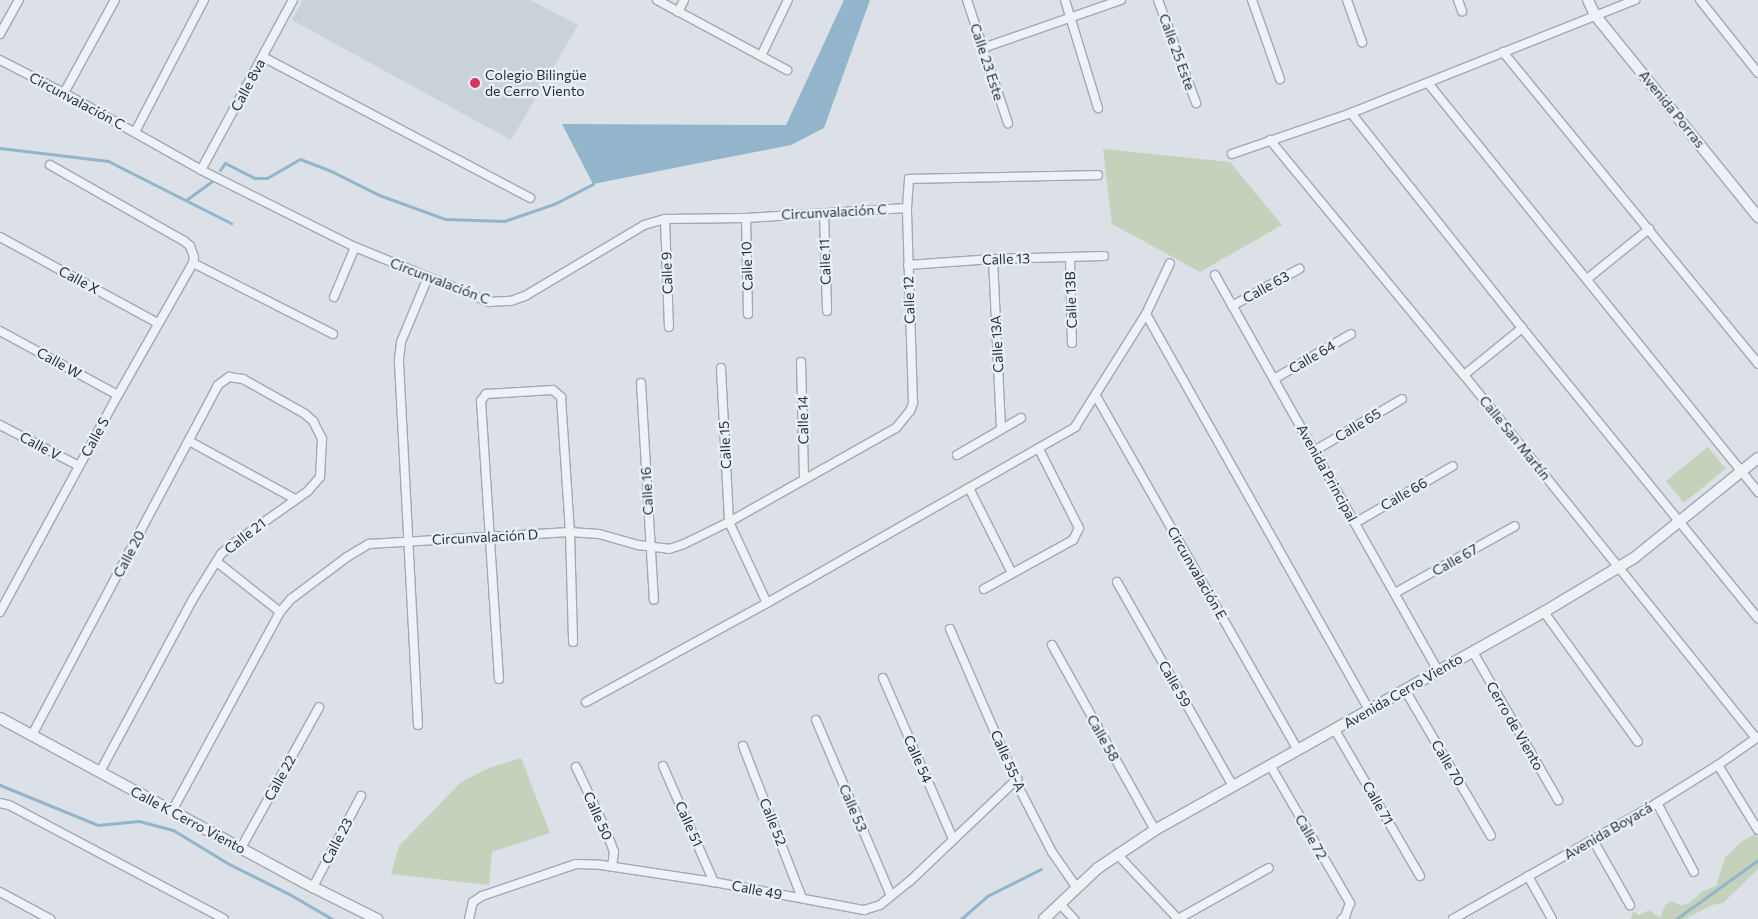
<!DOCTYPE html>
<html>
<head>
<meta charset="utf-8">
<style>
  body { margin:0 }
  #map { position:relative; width:1758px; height:919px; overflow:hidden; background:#dbe1e7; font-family:Commissioner,sans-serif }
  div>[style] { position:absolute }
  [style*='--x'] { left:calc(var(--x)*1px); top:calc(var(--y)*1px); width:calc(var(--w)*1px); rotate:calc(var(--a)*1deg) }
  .built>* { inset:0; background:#c9d1d9 }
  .green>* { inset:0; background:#c4d2bb; transform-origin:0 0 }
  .water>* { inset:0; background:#92b5cb }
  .stream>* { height:3px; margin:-1.5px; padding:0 1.5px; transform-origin:1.5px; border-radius:1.5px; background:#92b5cb }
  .roads { filter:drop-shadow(1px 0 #a0a9b1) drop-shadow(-1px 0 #a0a9b1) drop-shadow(0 1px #a0a9b1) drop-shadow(0 -1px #a0a9b1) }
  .minor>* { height:8px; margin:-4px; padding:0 4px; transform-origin:4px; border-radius:4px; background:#eef1f5 }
  .tertiary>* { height:10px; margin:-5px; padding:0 5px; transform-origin:5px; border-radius:5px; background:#eef1f5 }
  .dots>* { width:14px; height:14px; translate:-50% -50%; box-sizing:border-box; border:2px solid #eaf0f5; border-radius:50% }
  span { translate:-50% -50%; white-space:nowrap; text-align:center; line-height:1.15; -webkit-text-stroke:4.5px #eaf0f5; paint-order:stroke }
  .street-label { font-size:14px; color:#24313e }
  .poi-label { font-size:14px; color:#24313e }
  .left { translate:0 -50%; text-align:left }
</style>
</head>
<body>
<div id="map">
  <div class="built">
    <div style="clip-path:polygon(303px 0,530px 0,578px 25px,511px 140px,292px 20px)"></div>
  </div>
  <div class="green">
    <div style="clip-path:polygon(1103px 149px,1230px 162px,1282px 225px,1200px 272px,1112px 224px)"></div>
    <div style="left:1708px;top:447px;width:28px;height:54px;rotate:51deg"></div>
    <div style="clip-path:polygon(521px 758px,550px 833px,492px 852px,489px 885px,391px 874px,399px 846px,461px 782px,489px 768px)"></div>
    <div style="clip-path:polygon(1755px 834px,1758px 837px,1758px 869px,1723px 903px,1712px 905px,1685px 919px,1631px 919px,1633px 911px,1639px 915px,1649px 910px,1660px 918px,1665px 905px,1672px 901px,1680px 905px,1688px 904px,1703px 891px,1716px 886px,1725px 858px,1741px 842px)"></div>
  </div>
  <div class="water">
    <div style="clip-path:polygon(844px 0,870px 0,824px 128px,791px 145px,593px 184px,562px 124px,786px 125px)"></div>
  </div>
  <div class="stream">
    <div style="--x:0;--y:148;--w:109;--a:6.9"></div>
    <div style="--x:108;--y:161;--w:138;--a:26.8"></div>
    <div style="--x:220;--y:170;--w:9;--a:-54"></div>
    <div style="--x:225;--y:163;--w:34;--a:27"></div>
    <div style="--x:255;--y:178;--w:12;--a:0"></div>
    <div style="--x:267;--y:178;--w:38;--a:-30"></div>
    <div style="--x:300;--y:159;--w:33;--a:21"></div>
    <div style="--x:331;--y:171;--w:54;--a:26.6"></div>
    <div style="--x:379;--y:195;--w:70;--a:20"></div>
    <div style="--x:445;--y:219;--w:59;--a:1.9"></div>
    <div style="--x:504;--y:221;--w:53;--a:-18.8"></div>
    <div style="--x:554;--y:204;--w:44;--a:-27.1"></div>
    <div style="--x:186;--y:200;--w:32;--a:-36"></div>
    <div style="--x:0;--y:785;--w:106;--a:22.2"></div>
    <div style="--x:98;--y:825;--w:41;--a:-5.6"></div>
    <div style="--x:139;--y:821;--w:35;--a:15"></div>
    <div style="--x:173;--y:830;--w:66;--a:31.3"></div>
    <div style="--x:229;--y:864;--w:69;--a:26.6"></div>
    <div style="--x:291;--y:895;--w:48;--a:30.3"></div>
    <div style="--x:961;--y:919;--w:37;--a:-41"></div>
    <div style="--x:989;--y:895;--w:58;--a:-26.6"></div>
    <div style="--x:1676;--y:919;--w:101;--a:-35.7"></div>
  </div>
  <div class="roads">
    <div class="minor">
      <div style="--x:657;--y:0;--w:148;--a:28.3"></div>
      <div style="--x:967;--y:0;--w:130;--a:71.6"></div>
      <div style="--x:1065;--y:0;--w:113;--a:73"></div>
      <div style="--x:1158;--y:0;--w:110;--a:69.7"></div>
      <div style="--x:1252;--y:0;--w:84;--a:70.5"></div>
      <div style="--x:1347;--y:0;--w:45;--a:70.3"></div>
      <div style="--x:1458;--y:0;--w:12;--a:70"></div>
      <div style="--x:1700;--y:0;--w:93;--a:51.5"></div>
      <div style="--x:678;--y:12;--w:13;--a:-63"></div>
      <div style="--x:0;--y:34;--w:39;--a:-61"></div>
      <div style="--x:983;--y:48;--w:146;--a:-19.2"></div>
      <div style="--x:1503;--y:52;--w:403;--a:50.7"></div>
      <div style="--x:761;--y:56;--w:62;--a:-64.3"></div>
      <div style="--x:263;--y:57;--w:302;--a:27.8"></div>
      <div style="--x:0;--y:60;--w:72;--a:27.3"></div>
      <div style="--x:64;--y:93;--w:157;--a:29.3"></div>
      <div style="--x:201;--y:170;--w:172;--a:26.6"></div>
      <div style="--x:355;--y:247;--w:145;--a:22.3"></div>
      <div style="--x:489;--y:302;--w:22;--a:-3"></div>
      <div style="--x:511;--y:301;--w:15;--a:-20"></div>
      <div style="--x:525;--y:296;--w:139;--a:-30.8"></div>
      <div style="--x:644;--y:225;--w:22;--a:-16"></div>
      <div style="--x:665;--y:219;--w:81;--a:-0.7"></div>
      <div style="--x:746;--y:218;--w:161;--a:-3.6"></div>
      <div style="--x:1428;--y:83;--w:526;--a:51.1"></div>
      <div style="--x:64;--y:93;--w:106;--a:-61.3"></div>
      <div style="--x:1351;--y:113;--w:275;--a:51.5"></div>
      <div style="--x:1522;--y:328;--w:374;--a:50.9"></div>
      <div style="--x:135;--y:132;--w:149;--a:-62.4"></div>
      <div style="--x:1270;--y:140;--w:305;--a:50.5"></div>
      <div style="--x:1464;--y:375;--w:466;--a:51.2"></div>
      <div style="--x:1232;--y:154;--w:126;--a:-19"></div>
      <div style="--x:1351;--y:113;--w:306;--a:-21.7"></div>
      <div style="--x:201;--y:170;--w:193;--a:-61.6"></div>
      <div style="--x:824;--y:213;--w:98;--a:88.2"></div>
      <div style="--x:746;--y:218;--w:96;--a:88.8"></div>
      <div style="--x:665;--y:219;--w:108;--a:87.9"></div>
      <div style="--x:0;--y:237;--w:180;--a:28.6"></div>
      <div style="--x:1070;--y:258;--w:85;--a:88.7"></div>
      <div style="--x:993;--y:259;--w:169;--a:87.3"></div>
      <div style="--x:193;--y:263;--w:157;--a:26.9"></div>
      <div style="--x:908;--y:265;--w:85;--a:-4"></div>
      <div style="--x:993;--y:259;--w:111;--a:-1.5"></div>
      <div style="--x:1215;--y:275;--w:454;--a:60.6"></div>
      <div style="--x:1587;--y:279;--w:80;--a:-38.9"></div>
      <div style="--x:334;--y:297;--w:54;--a:-67.2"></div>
      <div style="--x:1232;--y:306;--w:77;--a:-28.9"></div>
      <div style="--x:1146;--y:314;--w:454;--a:60.6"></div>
      <div style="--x:0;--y:331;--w:134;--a:28.5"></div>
      <div style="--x:801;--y:362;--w:117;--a:88.5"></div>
      <div style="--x:721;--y:368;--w:154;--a:87"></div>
      <div style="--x:729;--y:522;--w:89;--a:64.9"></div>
      <div style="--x:1464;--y:375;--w:75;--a:-39"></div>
      <div style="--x:1274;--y:379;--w:89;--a:-30.3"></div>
      <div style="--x:641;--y:383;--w:217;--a:86.6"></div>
      <div style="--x:1096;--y:396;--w:408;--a:60.3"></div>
      <div style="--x:0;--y:425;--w:89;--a:27.4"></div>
      <div style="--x:189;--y:441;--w:121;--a:28.7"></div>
      <div style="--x:1314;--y:451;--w:102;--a:-30.6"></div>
      <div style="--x:957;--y:455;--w:74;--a:-30"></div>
      <div style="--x:969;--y:488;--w:95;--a:63.2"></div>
      <div style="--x:1355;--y:523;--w:113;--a:-30.2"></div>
      <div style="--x:217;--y:562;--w:80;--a:38.4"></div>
      <div style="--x:1117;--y:582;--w:235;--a:60.4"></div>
      <div style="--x:984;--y:589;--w:102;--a:-28.8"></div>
      <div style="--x:1073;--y:540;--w:13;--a:-63"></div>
      <div style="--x:1079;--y:528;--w:89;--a:-116.9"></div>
      <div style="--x:1395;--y:593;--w:137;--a:-29.2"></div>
      <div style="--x:0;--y:612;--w:247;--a:-61.5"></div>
      <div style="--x:118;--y:395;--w:152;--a:-60.4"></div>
      <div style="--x:193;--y:263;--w:6;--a:-81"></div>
      <div style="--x:194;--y:257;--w:12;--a:-110"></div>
      <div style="--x:190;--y:246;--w:8;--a:-140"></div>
      <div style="--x:184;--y:241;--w:154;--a:-150.4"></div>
      <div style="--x:1544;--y:612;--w:160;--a:54.1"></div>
      <div style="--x:950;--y:629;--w:173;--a:66.5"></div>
      <div style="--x:1019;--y:788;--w:72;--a:62.7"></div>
      <div style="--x:1052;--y:852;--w:44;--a:55.2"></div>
      <div style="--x:1052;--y:645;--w:212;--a:60.9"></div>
      <div style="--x:1473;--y:652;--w:171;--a:60.1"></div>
      <div style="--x:883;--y:678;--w:176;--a:66.5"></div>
      <div style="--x:499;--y:679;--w:279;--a:-93.7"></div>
      <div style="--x:481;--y:401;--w:9;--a:-54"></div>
      <div style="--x:486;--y:394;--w:67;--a:-3.4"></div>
      <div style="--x:553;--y:390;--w:11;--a:41"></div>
      <div style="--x:561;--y:397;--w:135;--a:86.2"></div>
      <div style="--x:570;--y:532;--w:110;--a:88.4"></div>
      <div style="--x:1405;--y:690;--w:169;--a:59.5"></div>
      <div style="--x:586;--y:702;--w:206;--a:-28.7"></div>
      <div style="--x:767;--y:603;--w:355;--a:-29.7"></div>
      <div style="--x:1075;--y:427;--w:133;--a:-57.9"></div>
      <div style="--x:1146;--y:314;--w:56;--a:-64.8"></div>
      <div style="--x:816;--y:720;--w:191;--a:66.9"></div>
      <div style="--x:418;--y:725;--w:366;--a:-93"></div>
      <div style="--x:399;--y:359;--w:17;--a:-83"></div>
      <div style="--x:401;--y:342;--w:70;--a:-67.4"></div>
      <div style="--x:1335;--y:730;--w:169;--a:59.8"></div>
      <div style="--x:32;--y:735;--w:396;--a:-62"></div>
      <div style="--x:218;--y:385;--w:14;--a:-36"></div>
      <div style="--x:229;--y:377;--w:14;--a:8"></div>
      <div style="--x:243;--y:379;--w:71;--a:29.4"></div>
      <div style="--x:305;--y:414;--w:11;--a:41"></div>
      <div style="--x:313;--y:421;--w:20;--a:63"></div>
      <div style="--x:322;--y:439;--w:38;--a:93"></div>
      <div style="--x:320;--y:477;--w:18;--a:131"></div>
      <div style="--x:308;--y:491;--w:95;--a:144.8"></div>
      <div style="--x:230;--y:546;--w:12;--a:138"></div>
      <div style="--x:221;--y:554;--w:53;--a:121.9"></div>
      <div style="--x:193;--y:599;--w:196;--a:118.3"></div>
      <div style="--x:743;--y:746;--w:163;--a:68.8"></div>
      <div style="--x:1270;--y:765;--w:160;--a:59.9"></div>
      <div style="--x:1350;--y:903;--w:15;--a:110"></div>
      <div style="--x:1345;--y:917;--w:4;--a:146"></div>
      <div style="--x:1718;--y:765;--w:76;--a:58.4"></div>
      <div style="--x:663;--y:766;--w:127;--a:66.3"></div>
      <div style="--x:576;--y:767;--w:70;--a:64.5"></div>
      <div style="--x:606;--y:830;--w:23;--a:70"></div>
      <div style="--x:614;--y:852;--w:15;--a:98"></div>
      <div style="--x:0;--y:803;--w:9;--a:13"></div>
      <div style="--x:9;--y:805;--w:243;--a:27.9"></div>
      <div style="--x:1657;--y:803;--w:78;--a:61.8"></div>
      <div style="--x:172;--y:811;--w:226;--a:-61.5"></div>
      <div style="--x:280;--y:612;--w:17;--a:-50"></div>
      <div style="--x:291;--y:599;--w:70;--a:-36.9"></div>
      <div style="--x:347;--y:557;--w:26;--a:-31"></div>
      <div style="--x:369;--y:544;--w:201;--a:-3.4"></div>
      <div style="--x:570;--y:532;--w:29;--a:4"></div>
      <div style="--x:599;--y:534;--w:41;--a:15.8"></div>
      <div style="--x:638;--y:545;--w:31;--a:7"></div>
      <div style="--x:669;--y:549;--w:16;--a:-18"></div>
      <div style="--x:684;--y:544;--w:50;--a:-26.1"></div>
      <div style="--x:729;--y:522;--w:192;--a:-29.4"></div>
      <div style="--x:896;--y:428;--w:22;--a:-51"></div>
      <div style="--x:910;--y:411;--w:9;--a:-69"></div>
      <div style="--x:913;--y:403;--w:195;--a:-91.8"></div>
      <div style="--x:907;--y:208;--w:29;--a:-86"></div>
      <div style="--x:909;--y:179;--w:189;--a:-1.2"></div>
      <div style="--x:1593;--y:840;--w:75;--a:60.4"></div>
      <div style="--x:241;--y:848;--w:161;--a:-61"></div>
      <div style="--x:1117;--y:854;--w:89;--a:46.8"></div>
      <div style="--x:1528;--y:876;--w:49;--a:60.8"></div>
      <div style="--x:313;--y:887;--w:103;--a:-62.2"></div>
      <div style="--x:0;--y:892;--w:57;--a:28.4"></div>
      <div style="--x:1060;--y:904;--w:21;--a:47"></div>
      <div style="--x:469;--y:919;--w:17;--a:-77"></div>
      <div style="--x:473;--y:902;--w:11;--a:-34"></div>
      <div style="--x:482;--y:896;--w:99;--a:-18.8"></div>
      <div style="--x:576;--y:864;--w:25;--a:2"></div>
      <div style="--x:601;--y:865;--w:114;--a:8.6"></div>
      <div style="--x:714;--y:882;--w:153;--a:10.6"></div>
      <div style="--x:864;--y:910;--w:17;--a:-17"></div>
      <div style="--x:880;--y:905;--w:38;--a:-39"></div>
      <div style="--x:910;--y:881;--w:148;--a:-43.6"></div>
      <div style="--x:1178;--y:919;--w:104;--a:-29.3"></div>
      <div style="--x:1453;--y:919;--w:235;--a:-29.6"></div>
      <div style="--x:1657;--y:803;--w:72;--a:-31.9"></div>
      <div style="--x:1718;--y:765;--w:49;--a:-35"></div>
    </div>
    <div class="tertiary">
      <div style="--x:1588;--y:0;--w:17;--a:65"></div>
      <div style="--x:1595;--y:15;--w:260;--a:51.1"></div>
      <div style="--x:0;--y:718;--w:356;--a:28.4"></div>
      <div style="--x:313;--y:887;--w:72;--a:26.6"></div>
      <div style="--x:1044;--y:919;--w:74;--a:-43.4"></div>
      <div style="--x:1098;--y:868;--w:69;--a:-33.7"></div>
      <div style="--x:1155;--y:830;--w:446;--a:-29.3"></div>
      <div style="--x:1544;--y:612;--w:105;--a:-31"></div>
      <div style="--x:1634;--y:558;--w:159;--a:-38.9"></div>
    </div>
  </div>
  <div class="dots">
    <div style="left:475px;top:83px;background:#d83461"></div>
  </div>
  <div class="street-label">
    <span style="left:1177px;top:52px;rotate:70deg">Calle 25 Este</span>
    <span style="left:987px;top:62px;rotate:72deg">Calle 23 Este</span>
    <span style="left:248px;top:85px;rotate:-62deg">Calle 8va</span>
    <span style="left:77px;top:101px;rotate:28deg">Circunvalación C</span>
    <span style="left:1672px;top:109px;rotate:51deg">Avenida Porras</span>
    <span style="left:834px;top:212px;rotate:-3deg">Circunvalación C</span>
    <span style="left:1006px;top:259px;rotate:-2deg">Calle 13</span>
    <span style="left:825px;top:262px;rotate:-92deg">Calle 11</span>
    <span style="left:747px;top:266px;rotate:-92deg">Calle 10</span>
    <span style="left:667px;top:273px;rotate:-92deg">Calle 9</span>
    <span style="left:79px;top:280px;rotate:28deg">Calle X</span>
    <span style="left:440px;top:281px;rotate:21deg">Circunvalación C</span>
    <span style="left:1266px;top:287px;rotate:-29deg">Calle 63</span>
    <span style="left:909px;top:300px;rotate:-92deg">Calle 12</span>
    <span style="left:1071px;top:300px;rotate:-92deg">Calle 13B</span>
    <span style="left:997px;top:344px;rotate:-93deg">Calle 13A</span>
    <span style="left:1312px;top:357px;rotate:-30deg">Calle 64</span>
    <span style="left:59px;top:363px;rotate:29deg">Calle W</span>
    <span style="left:803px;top:420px;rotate:-91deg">Calle 14</span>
    <span style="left:1358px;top:425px;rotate:-31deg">Calle 65</span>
    <span style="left:95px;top:437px;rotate:-61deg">Calle S</span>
    <span style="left:1515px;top:438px;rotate:51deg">Calle San Martín</span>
    <span style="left:725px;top:445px;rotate:-93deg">Calle 15</span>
    <span style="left:40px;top:446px;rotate:28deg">Calle V</span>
    <span style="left:1327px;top:473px;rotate:61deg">Avenida Principal</span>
    <span style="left:647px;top:491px;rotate:-93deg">Calle 16</span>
    <span style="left:1404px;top:494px;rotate:-30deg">Calle 66</span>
    <span style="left:245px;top:536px;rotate:-38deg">Calle 21</span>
    <span style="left:485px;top:537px;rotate:-3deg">Circunvalación D</span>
    <span style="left:129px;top:554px;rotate:-62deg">Calle 20</span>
    <span style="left:1455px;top:560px;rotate:-29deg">Calle 67</span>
    <span style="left:1197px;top:573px;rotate:60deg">Circunvalación E</span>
    <span style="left:1175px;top:684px;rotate:60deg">Calle 59</span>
    <span style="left:1403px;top:691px;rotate:-30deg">Avenida Cerro Viento</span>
    <span style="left:1515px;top:726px;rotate:60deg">Cerro de Viento</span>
    <span style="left:1103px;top:738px;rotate:61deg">Calle 58</span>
    <span style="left:918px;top:759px;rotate:66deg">Calle 54</span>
    <span style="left:1008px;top:761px;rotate:66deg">Calle 55-A</span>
    <span style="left:1448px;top:763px;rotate:59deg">Calle 70</span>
    <span style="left:280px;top:778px;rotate:-61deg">Calle 22</span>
    <span style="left:1378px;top:803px;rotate:60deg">Calle 71</span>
    <span style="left:853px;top:808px;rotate:67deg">Calle 53</span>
    <span style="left:598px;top:816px;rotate:66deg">Calle 50</span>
    <span style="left:188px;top:820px;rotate:28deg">Calle K Cerro Viento</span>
    <span style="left:773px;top:822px;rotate:68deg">Calle 52</span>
    <span style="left:689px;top:824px;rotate:66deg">Calle 51</span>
    <span style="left:1608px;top:831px;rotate:-30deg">Avenida Boyacá</span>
    <span style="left:1311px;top:837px;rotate:60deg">Calle 72</span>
    <span style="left:337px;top:841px;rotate:-62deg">Calle 23</span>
    <span style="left:757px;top:890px;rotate:11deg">Calle 49</span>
  </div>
  <div class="poi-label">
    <span class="left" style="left:485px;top:83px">Colegio Bilingüe<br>de Cerro Viento</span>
  </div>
</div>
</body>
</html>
